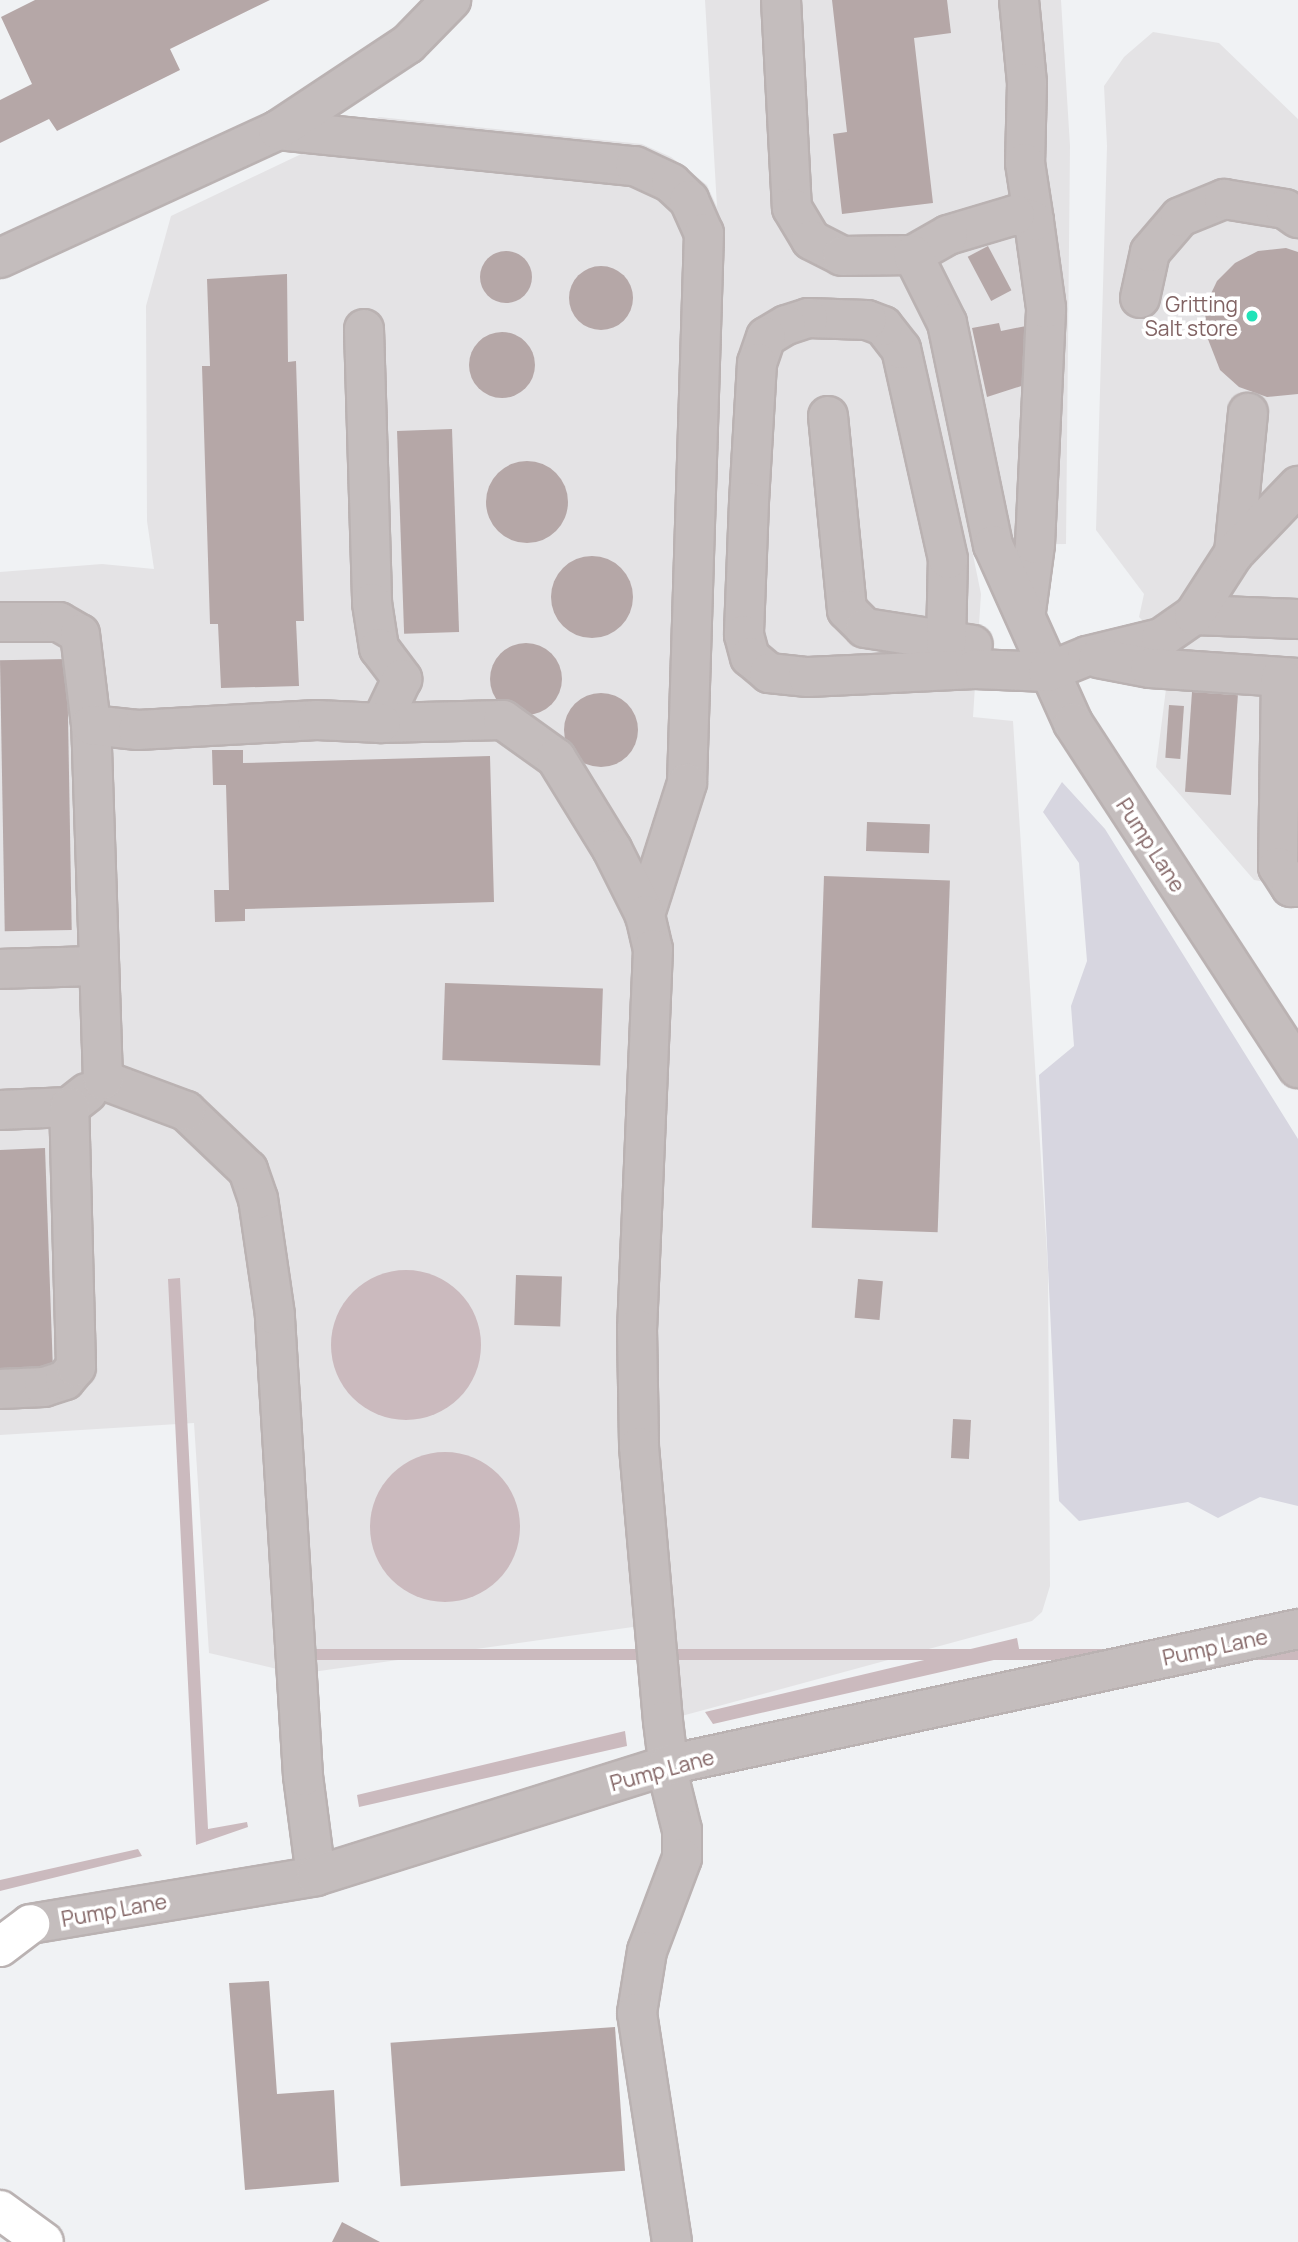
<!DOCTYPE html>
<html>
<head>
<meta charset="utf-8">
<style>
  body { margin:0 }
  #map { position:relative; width:1298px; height:2242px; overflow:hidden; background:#f0f2f4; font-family:Manrope,sans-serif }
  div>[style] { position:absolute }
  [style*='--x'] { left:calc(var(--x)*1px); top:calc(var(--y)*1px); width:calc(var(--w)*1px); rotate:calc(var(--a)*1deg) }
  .built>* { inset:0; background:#e4e3e5 }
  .green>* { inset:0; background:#d7d6e0 }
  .water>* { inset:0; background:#cbbabe; transform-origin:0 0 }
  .round { border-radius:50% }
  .building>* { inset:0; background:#b5a7a7; transform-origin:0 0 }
  .roads { filter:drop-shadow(2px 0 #bab2b2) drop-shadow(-2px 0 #bab2b2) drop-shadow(0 2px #bab2b2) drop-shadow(0 -2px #bab2b2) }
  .minor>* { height:38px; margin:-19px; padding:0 19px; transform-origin:19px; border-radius:19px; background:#c4bdbd }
  .major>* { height:38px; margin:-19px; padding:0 19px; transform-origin:19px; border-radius:19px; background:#fff }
  .dots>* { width:19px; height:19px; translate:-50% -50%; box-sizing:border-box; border:4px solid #fff; border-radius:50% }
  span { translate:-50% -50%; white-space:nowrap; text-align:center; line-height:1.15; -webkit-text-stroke:7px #fff; paint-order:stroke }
  .poi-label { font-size:21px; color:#816363 }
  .right { translate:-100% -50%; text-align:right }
  .street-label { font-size:21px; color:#816363 }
</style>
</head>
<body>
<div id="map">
  <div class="built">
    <div style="clip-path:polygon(705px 0,1061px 0,1070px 146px,1066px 544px,993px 545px,972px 550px,981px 594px,973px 717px,1013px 721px,1048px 1269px,1050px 1586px,1042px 1612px,1032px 1621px,663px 1721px,640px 1626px,298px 1674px,209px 1653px,194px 1423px,0 1435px,0 572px,102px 564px,154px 569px,147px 521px,146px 306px,171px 216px,379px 117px,642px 144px,671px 157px,707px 185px,717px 207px)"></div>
    <div style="clip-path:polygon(1153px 32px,1219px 43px,1298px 119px,1298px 892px,1294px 887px,1254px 880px,1156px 767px,1171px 650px,1139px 617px,1144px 594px,1096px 530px,1107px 146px,1104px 86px,1124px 57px)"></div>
  </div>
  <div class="green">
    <div style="clip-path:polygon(1062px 782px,1105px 829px,1298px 1139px,1298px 1506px,1260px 1497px,1218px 1518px,1188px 1502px,1079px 1521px,1059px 1501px,1039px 1075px,1074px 1046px,1071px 1006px,1087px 961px,1079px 863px,1043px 812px)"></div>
  </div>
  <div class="water">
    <div class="round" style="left:331px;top:1270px;width:150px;height:150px"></div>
    <div style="clip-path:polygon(180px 1278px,208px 1829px,247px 1822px,248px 1827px,196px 1845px,168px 1279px)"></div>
    <div class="round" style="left:370px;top:1452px;width:150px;height:150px"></div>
    <div style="clip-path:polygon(1017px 1638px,1020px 1654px,713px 1724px,705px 1712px)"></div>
    <div style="left:1298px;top:1649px;width:11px;height:1020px;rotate:90deg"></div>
    <div style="clip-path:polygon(625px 1731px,627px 1746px,359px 1807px,357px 1795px)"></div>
    <div style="clip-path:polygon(138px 1849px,142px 1856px,0 1891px,0 1880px)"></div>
  </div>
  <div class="building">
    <div style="clip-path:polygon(35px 0,270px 0,170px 49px,180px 70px,57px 131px,49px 119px,0 143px,0 100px,32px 84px,1px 17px)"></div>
    <div style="clip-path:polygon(832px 0,947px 0,951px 33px,914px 38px,933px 203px,842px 214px,833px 134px,847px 132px)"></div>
    <div style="left:988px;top:246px;width:50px;height:23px;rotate:62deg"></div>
    <div style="clip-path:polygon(1286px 248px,1298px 252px,1298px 394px,1267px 397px,1239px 387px,1220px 370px,1204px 329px,1207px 302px,1217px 281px,1235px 263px,1258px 251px)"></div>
    <div class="round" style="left:480px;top:251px;width:52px;height:52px"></div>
    <div class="round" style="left:569px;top:266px;width:64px;height:64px"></div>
    <div style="clip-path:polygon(287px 274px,288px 362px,296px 361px,304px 621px,296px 621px,299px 686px,221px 688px,218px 624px,210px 624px,202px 366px,210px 366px,207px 279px)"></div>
    <div style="clip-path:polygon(999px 323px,1001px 331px,1026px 326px,1037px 381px,987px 397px,972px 328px)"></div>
    <div class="round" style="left:469px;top:332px;width:66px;height:66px"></div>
    <div style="left:452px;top:429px;width:203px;height:55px;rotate:88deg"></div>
    <div class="round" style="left:486px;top:461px;width:82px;height:82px"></div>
    <div class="round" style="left:551px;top:556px;width:82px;height:82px"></div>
    <div class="round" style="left:490px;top:643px;width:72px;height:72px"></div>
    <div style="left:67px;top:659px;width:271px;height:67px;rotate:89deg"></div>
    <div style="left:1192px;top:692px;width:46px;height:100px;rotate:4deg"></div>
    <div class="round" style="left:564px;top:693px;width:74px;height:74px"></div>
    <div style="left:1169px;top:705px;width:15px;height:53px;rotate:4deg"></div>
    <div style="clip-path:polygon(212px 750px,243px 750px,243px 763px,490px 756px,494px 902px,245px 909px,245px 921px,215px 922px,214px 890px,229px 890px,226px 785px,213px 785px)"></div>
    <div style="left:867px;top:822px;width:63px;height:29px;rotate:2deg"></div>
    <div style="left:824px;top:876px;width:126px;height:352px;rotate:2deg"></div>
    <div style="left:445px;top:983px;width:158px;height:77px;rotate:2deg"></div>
    <div style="clip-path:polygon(45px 1148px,53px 1371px,0 1373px,0 1150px)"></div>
    <div style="left:516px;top:1275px;width:46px;height:50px;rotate:2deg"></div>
    <div style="left:858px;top:1279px;width:25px;height:39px;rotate:5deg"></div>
    <div style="left:953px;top:1419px;width:18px;height:39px;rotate:3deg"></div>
    <div style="clip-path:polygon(269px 1981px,277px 2094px,334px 2090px,339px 2182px,245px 2190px,229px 1983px)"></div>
    <div style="left:615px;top:2027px;width:144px;height:225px;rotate:86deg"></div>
    <div style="clip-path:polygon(342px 2222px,380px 2242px,332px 2242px)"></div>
  </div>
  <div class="roads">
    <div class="minor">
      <div style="--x:781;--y:0;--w:208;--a:87"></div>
      <div style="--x:792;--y:208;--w:37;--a:59"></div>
      <div style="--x:811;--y:240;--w:35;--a:27"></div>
      <div style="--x:842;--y:256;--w:71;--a:-0.8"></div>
      <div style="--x:1019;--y:0;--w:83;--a:84.5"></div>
      <div style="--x:1027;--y:83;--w:80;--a:91.4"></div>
      <div style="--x:1025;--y:163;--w:59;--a:81.2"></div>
      <div style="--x:278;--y:130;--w:359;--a:5.8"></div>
      <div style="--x:635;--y:166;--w:40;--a:25"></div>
      <div style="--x:671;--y:183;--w:25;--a:43"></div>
      <div style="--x:689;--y:200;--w:36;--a:66"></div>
      <div style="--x:704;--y:233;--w:550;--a:91.77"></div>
      <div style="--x:687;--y:783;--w:139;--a:107.7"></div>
      <div style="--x:0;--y:258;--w:306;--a:-24.7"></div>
      <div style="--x:278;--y:130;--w:156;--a:-33.5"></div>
      <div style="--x:408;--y:44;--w:62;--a:-45.7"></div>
      <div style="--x:1140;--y:298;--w:47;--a:-77.7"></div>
      <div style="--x:1150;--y:252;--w:46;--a:-49.4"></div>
      <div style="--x:1180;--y:217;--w:48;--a:-22.2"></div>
      <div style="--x:1224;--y:199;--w:62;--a:9.3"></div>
      <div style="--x:1285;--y:209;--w:16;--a:35"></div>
      <div style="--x:364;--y:329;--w:274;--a:88.3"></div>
      <div style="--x:372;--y:603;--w:46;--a:81.2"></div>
      <div style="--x:379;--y:648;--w:39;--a:53"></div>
      <div style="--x:402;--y:679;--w:49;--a:115.5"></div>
      <div style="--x:381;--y:723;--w:122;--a:-1.4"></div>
      <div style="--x:503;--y:720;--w:65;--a:35.6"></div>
      <div style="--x:556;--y:758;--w:107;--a:58.4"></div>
      <div style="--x:612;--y:849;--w:74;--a:63.4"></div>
      <div style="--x:645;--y:915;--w:35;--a:77"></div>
      <div style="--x:653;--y:949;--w:380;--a:92.4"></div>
      <div style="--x:637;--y:1329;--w:118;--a:89"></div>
      <div style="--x:639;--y:1447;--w:275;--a:85"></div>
      <div style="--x:663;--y:1721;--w:65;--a:83"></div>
      <div style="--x:671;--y:1786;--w:45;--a:76"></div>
      <div style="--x:682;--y:1830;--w:28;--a:90"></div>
      <div style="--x:682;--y:1858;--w:99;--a:110.6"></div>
      <div style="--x:647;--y:1951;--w:63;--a:99.2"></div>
      <div style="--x:637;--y:2013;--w:232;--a:81.3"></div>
      <div style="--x:828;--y:416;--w:195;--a:84.4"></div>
      <div style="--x:847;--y:610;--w:25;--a:45"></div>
      <div style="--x:865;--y:628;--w:109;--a:8.9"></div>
      <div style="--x:1234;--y:553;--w:141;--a:-84.3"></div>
      <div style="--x:1026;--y:611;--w:68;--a:-82.3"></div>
      <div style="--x:1035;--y:544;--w:236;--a:-87.3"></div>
      <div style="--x:1046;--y:308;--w:88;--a:-97.9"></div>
      <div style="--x:1034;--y:221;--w:20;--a:-162"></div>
      <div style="--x:1015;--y:215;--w:70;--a:163.4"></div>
      <div style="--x:948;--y:235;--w:40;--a:150.3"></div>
      <div style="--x:913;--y:255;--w:76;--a:63.4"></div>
      <div style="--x:947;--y:323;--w:227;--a:78.3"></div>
      <div style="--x:993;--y:545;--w:195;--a:65.8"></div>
      <div style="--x:1073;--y:723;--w:412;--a:56.9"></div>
      <div style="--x:1194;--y:615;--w:104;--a:2.2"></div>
      <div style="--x:0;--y:622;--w:59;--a:0"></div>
      <div style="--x:59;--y:622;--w:24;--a:30"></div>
      <div style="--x:80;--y:634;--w:92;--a:83.1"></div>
      <div style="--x:946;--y:644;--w:85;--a:-88.7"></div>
      <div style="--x:948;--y:559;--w:215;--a:-102.6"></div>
      <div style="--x:901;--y:349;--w:29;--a:-128"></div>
      <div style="--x:883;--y:326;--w:17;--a:-159"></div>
      <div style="--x:867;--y:320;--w:59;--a:-178.1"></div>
      <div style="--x:808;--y:318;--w:23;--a:162"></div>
      <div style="--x:786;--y:325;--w:23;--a:149"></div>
      <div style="--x:766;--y:337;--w:28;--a:109"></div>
      <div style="--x:757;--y:363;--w:139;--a:93.3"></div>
      <div style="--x:749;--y:502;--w:133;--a:92.2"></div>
      <div style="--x:744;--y:635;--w:23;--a:75"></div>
      <div style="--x:750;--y:657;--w:25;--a:40"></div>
      <div style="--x:769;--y:673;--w:39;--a:6"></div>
      <div style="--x:808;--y:677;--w:167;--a:-2.7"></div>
      <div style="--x:975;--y:669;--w:73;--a:2.4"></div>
      <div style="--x:1048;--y:672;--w:42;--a:-22.3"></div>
      <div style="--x:1087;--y:656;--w:76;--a:-13.7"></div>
      <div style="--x:1161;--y:638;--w:40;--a:-34.9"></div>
      <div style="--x:1194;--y:615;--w:74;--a:-57.2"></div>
      <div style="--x:1234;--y:553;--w:93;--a:-46.3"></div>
      <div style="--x:1098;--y:658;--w:53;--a:10.9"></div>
      <div style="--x:1150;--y:668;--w:148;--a:3.9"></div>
      <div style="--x:1281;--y:677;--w:190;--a:90.9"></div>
      <div style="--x:1278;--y:867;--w:24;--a:57"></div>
      <div style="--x:1291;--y:887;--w:7;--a:0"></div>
      <div style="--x:0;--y:969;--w:97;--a:-1.8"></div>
      <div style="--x:0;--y:1110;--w:69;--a:-2.5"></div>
      <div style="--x:69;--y:1107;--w:23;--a:-38"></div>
      <div style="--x:0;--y:1389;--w:44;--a:-2.6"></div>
      <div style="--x:44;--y:1387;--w:22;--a:-18"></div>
      <div style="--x:65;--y:1380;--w:17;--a:-50"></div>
      <div style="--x:76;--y:1367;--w:260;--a:-91.5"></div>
      <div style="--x:316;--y:1876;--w:101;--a:-97.4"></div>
      <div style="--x:303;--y:1776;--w:462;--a:-93.5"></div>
      <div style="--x:275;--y:1315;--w:117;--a:-98.3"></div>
      <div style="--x:258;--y:1199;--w:31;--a:-109"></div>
      <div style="--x:248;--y:1170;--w:86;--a:-136.4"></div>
      <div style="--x:186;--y:1111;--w:89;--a:-159.5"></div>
      <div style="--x:103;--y:1080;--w:355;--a:-91.9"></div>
      <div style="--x:91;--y:725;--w:47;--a:6.1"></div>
      <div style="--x:138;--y:730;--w:179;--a:-3.2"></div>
      <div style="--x:317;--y:720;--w:64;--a:2.7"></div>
      <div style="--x:30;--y:1924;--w:290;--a:-9.5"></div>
      <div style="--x:316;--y:1876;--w:369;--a:-17.5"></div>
      <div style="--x:668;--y:1765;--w:645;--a:-12.18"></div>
    </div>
    <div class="major">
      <div style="--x:0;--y:1947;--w:38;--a:-37"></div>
      <div style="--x:0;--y:2210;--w:54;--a:36"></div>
    </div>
  </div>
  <div class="dots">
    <div style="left:1252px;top:316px;background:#21e3b8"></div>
  </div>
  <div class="poi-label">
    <span class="right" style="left:1238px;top:316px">Gritting<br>Salt store</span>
  </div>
  <div class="street-label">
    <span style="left:1151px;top:845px;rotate:57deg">Pump Lane</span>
    <span style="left:1215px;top:1647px;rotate:-12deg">Pump Lane</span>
    <span style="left:662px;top:1770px;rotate:-15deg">Pump Lane</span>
    <span style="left:114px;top:1910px;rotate:-10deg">Pump Lane</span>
  </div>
</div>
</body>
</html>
